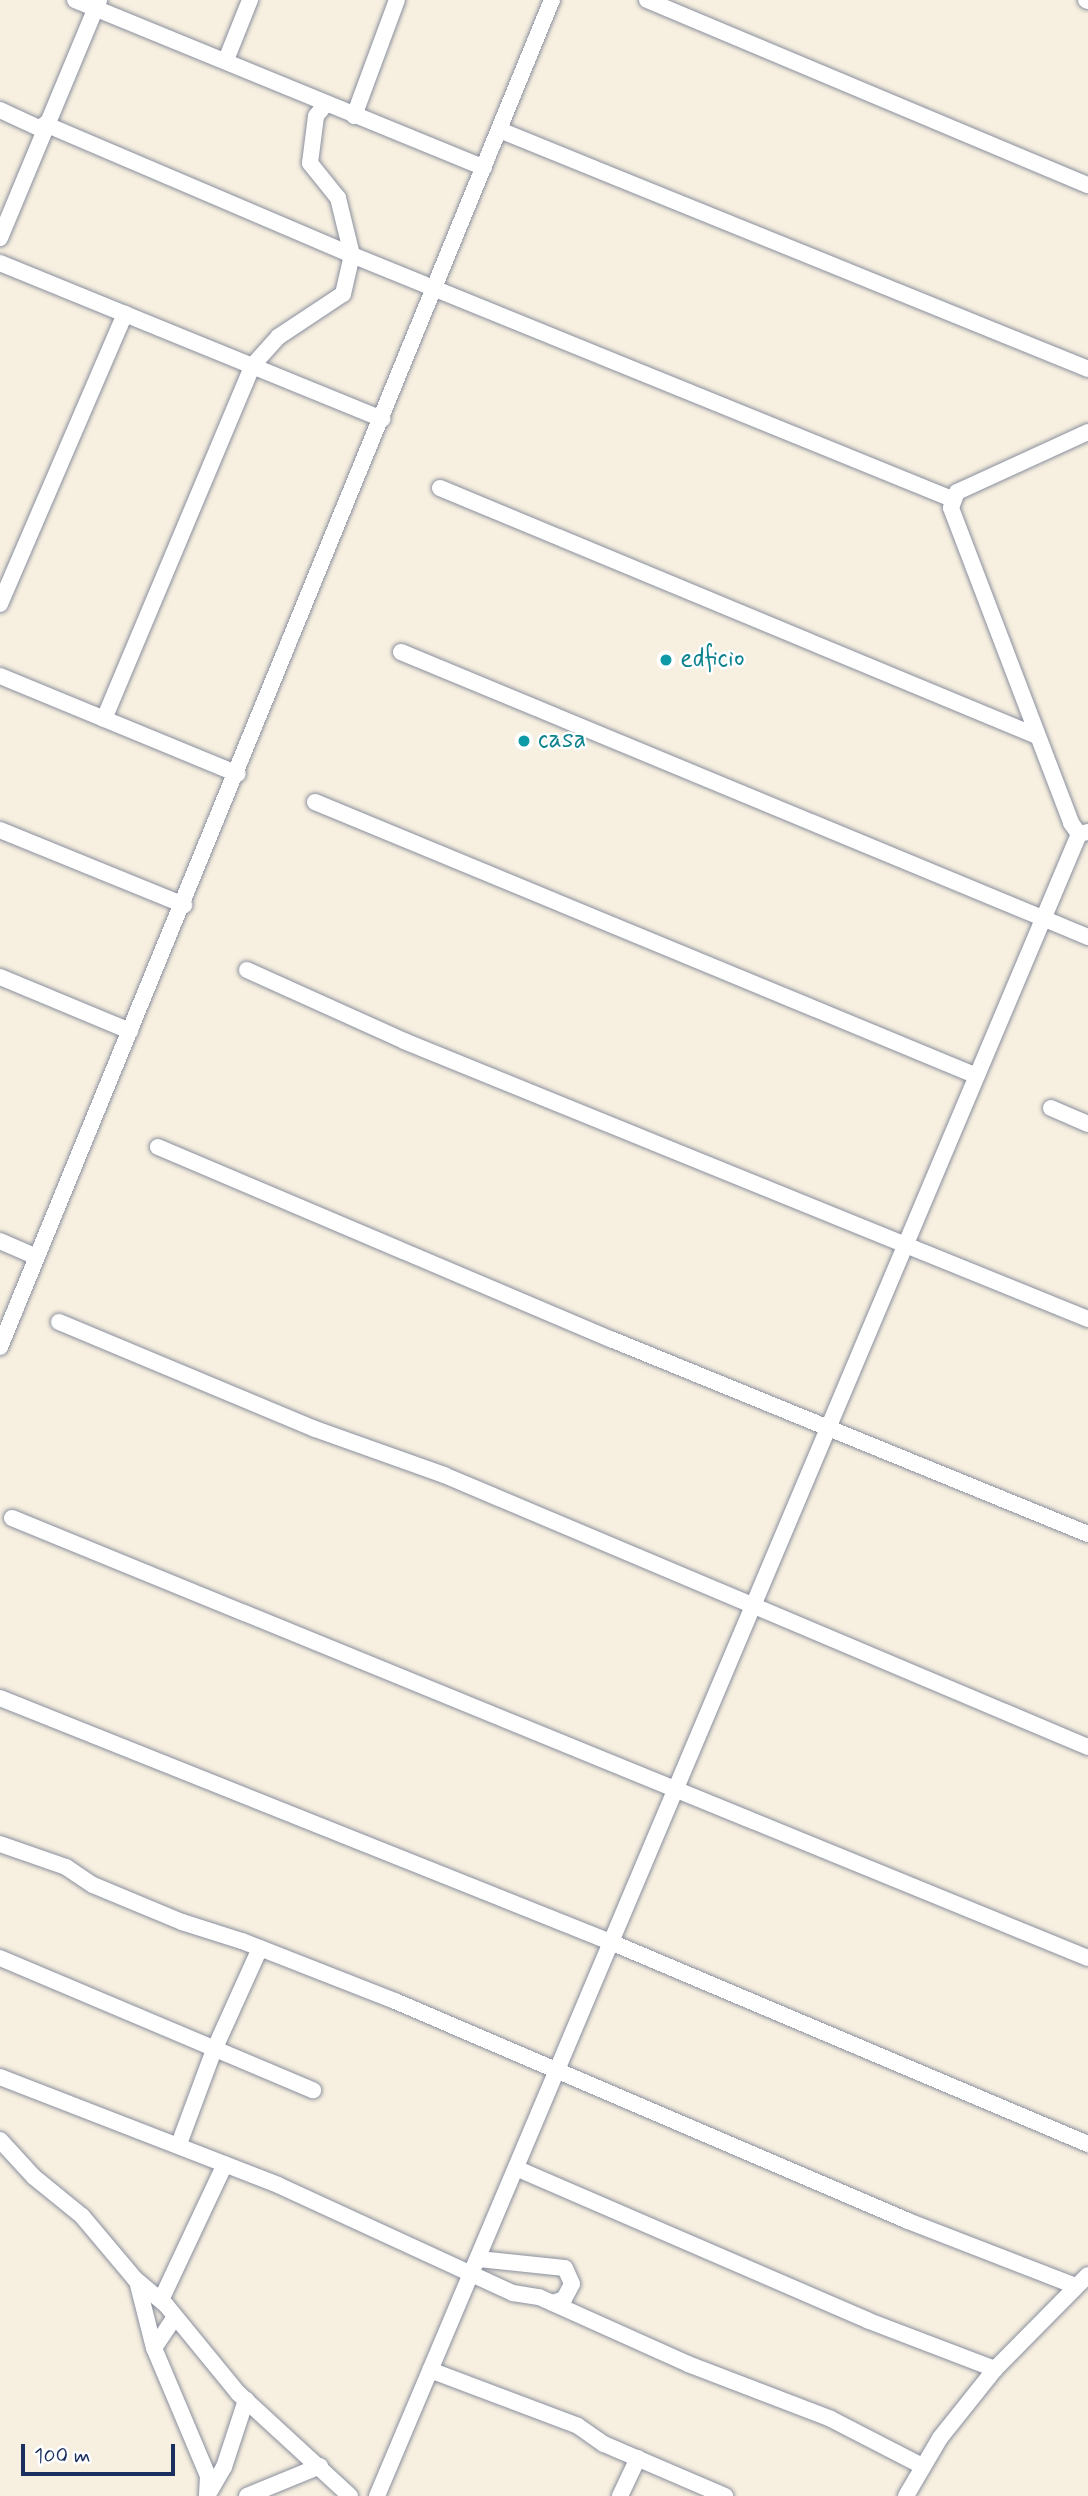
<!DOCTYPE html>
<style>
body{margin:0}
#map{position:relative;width:1088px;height:2496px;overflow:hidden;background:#f7efdf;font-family:Mynerve,sans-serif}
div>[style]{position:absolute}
.roads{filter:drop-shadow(0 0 2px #898f9e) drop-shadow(0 0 2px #898f9e)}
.minor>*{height:16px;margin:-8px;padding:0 8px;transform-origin:8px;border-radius:8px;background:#fff}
.dots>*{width:19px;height:19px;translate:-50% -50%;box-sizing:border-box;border:4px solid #fff;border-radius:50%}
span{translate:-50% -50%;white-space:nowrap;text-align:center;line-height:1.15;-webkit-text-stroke:5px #fff;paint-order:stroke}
.culture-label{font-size:26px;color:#0d838f}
.left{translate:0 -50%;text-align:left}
.scale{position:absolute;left:21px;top:2444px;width:154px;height:32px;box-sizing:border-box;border:4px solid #1b2f5e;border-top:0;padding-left:9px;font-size:21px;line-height:24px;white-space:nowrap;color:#1b2f5e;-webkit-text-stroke:5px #fff;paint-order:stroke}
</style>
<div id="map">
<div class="roads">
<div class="minor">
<i style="left:75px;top:0;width:442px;rotate:22.3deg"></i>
<i style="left:647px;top:0;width:478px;rotate:22.8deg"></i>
<i style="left:1086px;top:0;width:2px;rotate:27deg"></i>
<i style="left:226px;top:60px;width:65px;rotate:-68.2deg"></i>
<i style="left:0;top:110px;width:47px;rotate:24.9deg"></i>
<i style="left:354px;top:116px;width:124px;rotate:-69.7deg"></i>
<i style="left:45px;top:124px;width:334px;rotate:23.1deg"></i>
<i style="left:352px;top:255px;width:648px;rotate:22.13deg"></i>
<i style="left:502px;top:131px;width:632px;rotate:22.1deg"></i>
<i style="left:0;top:238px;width:258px;rotate:-67.4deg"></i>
<i style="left:0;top:263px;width:413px;rotate:22.2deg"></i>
<i style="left:1088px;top:432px;width:144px;rotate:155.4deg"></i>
<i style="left:957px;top:492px;width:17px;rotate:111deg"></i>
<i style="left:951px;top:508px;width:337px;rotate:69.1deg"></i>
<i style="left:1071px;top:823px;width:14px;rotate:54deg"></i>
<i style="left:1079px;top:834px;width:9px;rotate:-13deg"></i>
<i style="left:440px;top:488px;width:646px;rotate:22.56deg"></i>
<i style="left:0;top:604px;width:316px;rotate:-66.7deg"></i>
<i style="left:401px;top:652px;width:744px;rotate:22.53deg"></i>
<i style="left:0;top:676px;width:257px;rotate:22.4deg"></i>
<i style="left:104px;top:719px;width:384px;rotate:-67.2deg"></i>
<i style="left:253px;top:365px;width:38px;rotate:-48deg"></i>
<i style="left:278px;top:337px;width:78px;rotate:-33.5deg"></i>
<i style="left:343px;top:294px;width:40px;rotate:-77deg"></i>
<i style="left:352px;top:255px;width:59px;rotate:-103.8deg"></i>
<i style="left:338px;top:198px;width:45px;rotate:-128.7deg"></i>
<i style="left:310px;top:163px;width:47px;rotate:-82.7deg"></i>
<i style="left:316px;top:116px;width:13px;rotate:-51deg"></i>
<i style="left:315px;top:802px;width:716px;rotate:22.48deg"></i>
<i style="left:0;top:830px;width:199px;rotate:22.2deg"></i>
<i style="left:247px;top:970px;width:172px;rotate:24.3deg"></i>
<i style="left:404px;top:1041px;width:738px;rotate:22.12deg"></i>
<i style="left:0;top:977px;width:141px;rotate:22.6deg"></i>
<i style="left:1051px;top:1108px;width:40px;rotate:23.4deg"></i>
<i style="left:158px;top:1147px;width:494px;rotate:23deg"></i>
<i style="left:613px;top:1340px;width:513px;rotate:22.22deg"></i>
<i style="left:0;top:1241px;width:40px;rotate:23.4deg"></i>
<i style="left:59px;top:1322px;width:277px;rotate:22.7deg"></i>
<i style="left:315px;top:1429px;width:137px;rotate:19.6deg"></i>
<i style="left:444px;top:1475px;width:699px;rotate:22.9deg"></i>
<i style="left:0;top:1347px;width:1456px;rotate:-67.72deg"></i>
<i style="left:12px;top:1518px;width:1162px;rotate:22.24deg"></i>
<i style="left:0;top:1698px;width:660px;rotate:21.79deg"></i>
<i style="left:613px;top:1943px;width:516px;rotate:22.94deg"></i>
<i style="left:0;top:1844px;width:70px;rotate:19.2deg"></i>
<i style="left:66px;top:1867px;width:32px;rotate:34deg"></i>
<i style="left:93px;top:1885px;width:96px;rotate:22.6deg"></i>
<i style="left:182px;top:1922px;width:63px;rotate:17.6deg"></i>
<i style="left:242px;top:1941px;width:164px;rotate:21.4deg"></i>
<i style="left:395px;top:2001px;width:558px;rotate:23.21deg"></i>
<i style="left:908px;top:2221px;width:180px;rotate:21.2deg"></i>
<i style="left:0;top:1958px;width:340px;rotate:22.9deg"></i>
<i style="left:0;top:2077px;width:298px;rotate:21.2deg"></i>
<i style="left:278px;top:2185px;width:259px;rotate:24.7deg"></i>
<i style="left:513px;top:2293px;width:26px;rotate:9deg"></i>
<i style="left:539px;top:2297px;width:163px;rotate:24.2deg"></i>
<i style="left:688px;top:2364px;width:153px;rotate:21deg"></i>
<i style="left:831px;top:2419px;width:102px;rotate:27.3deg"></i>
<i style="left:0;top:2140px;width:50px;rotate:47.4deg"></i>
<i style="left:34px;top:2177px;width:62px;rotate:39.1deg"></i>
<i style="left:82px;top:2216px;width:82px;rotate:49.9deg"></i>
<i style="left:135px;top:2279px;width:40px;rotate:40deg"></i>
<i style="left:166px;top:2305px;width:114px;rotate:50.7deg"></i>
<i style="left:238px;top:2393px;width:152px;rotate:42.6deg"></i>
<i style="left:179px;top:2144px;width:100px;rotate:-69.6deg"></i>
<i style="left:214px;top:2050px;width:112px;rotate:-65.7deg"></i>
<i style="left:518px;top:2169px;width:382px;rotate:23.4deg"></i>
<i style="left:869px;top:2321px;width:135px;rotate:20.9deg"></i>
<i style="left:479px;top:2259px;width:86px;rotate:6deg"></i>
<i style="left:565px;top:2268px;width:17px;rotate:66deg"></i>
<i style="left:572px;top:2284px;width:17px;rotate:118deg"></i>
<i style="left:564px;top:2299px;width:12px;rotate:160deg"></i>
<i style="left:137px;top:2281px;width:69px;rotate:75.8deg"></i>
<i style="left:154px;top:2348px;width:139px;rotate:67.1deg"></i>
<i style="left:208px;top:2476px;width:20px;rotate:93deg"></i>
<i style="left:161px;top:2300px;width:150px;rotate:-64.8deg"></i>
<i style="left:154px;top:2348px;width:37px;rotate:-56deg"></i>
<i style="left:430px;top:2370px;width:158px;rotate:20.7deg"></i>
<i style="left:578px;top:2426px;width:32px;rotate:35deg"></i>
<i style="left:604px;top:2444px;width:132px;rotate:23.3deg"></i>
<i style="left:210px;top:2491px;width:28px;rotate:-60deg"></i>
<i style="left:224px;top:2467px;width:71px;rotate:-71.8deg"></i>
<i style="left:247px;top:2496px;width:79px;rotate:-22.3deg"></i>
<i style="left:377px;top:2496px;width:1804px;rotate:-67.1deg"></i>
<i style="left:620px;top:2496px;width:42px;rotate:-64.7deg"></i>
<i style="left:906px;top:2496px;width:67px;rotate:-59.6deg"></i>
<i style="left:940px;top:2438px;width:88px;rotate:-51.4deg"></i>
<i style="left:995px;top:2369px;width:132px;rotate:-45.3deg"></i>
</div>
</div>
<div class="dots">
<i style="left:666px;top:660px;background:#0f9aa8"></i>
<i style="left:524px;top:741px;background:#0f9aa8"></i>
</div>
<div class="culture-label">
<span class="left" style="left:680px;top:660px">edficio</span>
<span class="left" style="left:538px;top:741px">casa</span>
</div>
<div class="scale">100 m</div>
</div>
